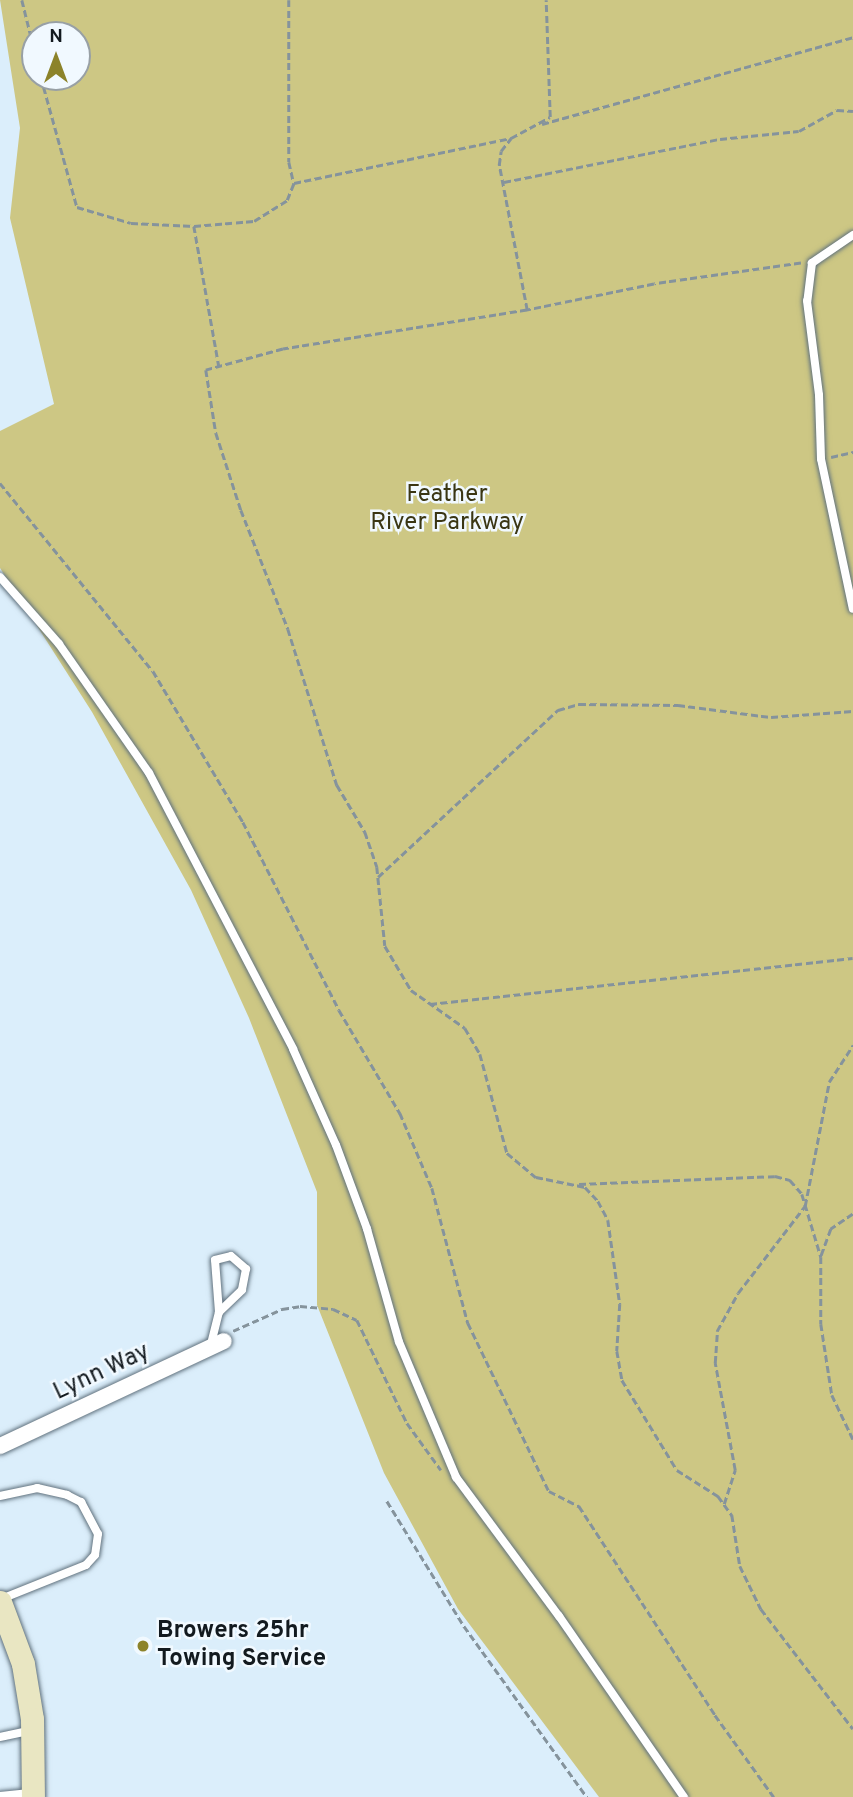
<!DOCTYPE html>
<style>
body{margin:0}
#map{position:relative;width:853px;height:1797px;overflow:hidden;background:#dbeefb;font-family:Overpass,sans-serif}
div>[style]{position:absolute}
.green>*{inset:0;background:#cdc784}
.path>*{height:2.5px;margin-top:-1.25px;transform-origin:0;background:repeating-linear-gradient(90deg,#85939c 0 7px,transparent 0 10.5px)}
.roads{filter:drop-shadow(0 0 2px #61727e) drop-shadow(0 0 2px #61727e)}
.service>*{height:8px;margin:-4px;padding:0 4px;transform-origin:4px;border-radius:4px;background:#fff}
.minor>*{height:16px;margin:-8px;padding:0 8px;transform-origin:8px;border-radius:8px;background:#fff}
.secondary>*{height:23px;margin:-11.5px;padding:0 11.5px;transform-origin:11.5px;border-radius:11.5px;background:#e9e6c2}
.dots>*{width:19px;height:19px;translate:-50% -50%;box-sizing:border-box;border:4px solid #f1f9ff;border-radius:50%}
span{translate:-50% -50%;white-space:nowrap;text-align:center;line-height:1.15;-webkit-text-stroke:5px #f1f9ff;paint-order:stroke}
.park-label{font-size:24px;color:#3a3613}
.street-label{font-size:24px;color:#131a1f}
.poi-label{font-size:24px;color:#131a1f;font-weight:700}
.left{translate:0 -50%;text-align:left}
.north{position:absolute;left:21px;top:21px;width:70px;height:70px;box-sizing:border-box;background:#f1f9ff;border:2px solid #98a0a5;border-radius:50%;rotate:0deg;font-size:19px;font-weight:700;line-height:28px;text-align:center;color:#131a1f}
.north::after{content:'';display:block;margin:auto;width:24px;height:32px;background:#8c832a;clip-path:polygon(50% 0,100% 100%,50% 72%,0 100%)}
</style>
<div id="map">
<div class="green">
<i style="clip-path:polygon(evenodd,0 0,853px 0,853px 1797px,599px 1797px,458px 1609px,384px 1473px,317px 1305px,317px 1192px,249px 1018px,191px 890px,92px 712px,0 568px,0 431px,54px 404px,10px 218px,20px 128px,0 0,35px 35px,77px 35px,77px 77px,35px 77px,35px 35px)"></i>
</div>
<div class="path">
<i style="left:22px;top:0;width:54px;rotate:76deg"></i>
<i style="left:289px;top:0;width:162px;rotate:90deg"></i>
<i style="left:289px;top:162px;width:22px;rotate:77deg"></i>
<i style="left:41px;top:77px;width:135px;rotate:74.5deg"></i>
<i style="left:77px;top:207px;width:56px;rotate:16.5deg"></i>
<i style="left:131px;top:223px;width:63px;rotate:2.7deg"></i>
<i style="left:194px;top:226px;width:60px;rotate:-4.8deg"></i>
<i style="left:254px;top:221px;width:39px;rotate:-32deg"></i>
<i style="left:287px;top:200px;width:18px;rotate:-68deg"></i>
<i style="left:294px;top:183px;width:222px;rotate:-11.7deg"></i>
<i style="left:542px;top:124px;width:323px;rotate:-15.6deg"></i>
<i style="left:504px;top:182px;width:220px;rotate:-11.3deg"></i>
<i style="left:720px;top:139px;width:79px;rotate:-5.8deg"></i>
<i style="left:799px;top:131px;width:43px;rotate:-28.9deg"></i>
<i style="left:837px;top:110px;width:16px;rotate:4deg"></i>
<i style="left:194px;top:226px;width:142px;rotate:79.9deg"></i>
<i style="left:801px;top:263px;width:148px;rotate:171.9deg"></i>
<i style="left:654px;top:284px;width:130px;rotate:168.4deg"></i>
<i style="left:527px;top:310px;width:247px;rotate:170.9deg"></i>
<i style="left:283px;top:349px;width:80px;rotate:164.7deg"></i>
<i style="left:206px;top:370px;width:64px;rotate:81deg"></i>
<i style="left:216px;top:433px;width:81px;rotate:72deg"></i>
<i style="left:241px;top:510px;width:128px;rotate:68.4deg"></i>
<i style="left:288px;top:629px;width:164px;rotate:72.6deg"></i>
<i style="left:337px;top:785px;width:55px;rotate:59.2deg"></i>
<i style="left:365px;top:832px;width:37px;rotate:71deg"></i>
<i style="left:377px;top:867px;width:79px;rotate:84.2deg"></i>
<i style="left:385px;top:946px;width:51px;rotate:59.4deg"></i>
<i style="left:411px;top:990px;width:66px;rotate:35.1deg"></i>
<i style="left:465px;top:1028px;width:30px;rotate:60deg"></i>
<i style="left:480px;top:1054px;width:103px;rotate:74.7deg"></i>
<i style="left:507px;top:1153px;width:38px;rotate:40deg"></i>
<i style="left:536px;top:1177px;width:50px;rotate:11.5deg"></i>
<i style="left:585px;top:1187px;width:19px;rotate:47deg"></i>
<i style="left:598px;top:1201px;width:21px;rotate:62deg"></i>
<i style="left:608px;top:1220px;width:85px;rotate:81.9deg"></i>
<i style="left:620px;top:1304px;width:47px;rotate:93.7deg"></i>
<i style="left:617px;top:1351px;width:29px;rotate:80deg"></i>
<i style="left:622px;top:1380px;width:105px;rotate:58.6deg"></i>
<i style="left:677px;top:1470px;width:49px;rotate:32.4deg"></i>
<i style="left:718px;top:1496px;width:24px;rotate:54deg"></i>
<i style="left:732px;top:1515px;width:52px;rotate:81.1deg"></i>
<i style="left:740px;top:1566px;width:48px;rotate:64deg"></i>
<i style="left:761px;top:1609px;width:151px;rotate:52.5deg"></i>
<i style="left:527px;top:310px;width:148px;rotate:-100.9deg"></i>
<i style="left:499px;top:165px;width:14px;rotate:-82deg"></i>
<i style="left:501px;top:151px;width:16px;rotate:-52deg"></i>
<i style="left:511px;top:138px;width:44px;rotate:-28.3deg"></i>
<i style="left:550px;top:117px;width:117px;rotate:-92deg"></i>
<i style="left:831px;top:457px;width:23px;rotate:-13deg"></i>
<i style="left:0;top:483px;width:242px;rotate:50.9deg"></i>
<i style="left:153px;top:671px;width:176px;rotate:59.2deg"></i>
<i style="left:243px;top:822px;width:211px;rotate:62.9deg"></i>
<i style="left:339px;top:1010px;width:120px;rotate:59.4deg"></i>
<i style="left:400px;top:1113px;width:82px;rotate:66.9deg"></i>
<i style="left:432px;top:1188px;width:140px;rotate:75.1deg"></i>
<i style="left:468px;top:1323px;width:187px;rotate:64.3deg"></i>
<i style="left:549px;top:1491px;width:34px;rotate:27deg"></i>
<i style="left:579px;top:1506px;width:249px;rotate:56.9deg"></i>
<i style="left:715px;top:1715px;width:101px;rotate:54.3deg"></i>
<i style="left:378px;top:877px;width:246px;rotate:-42.9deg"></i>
<i style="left:558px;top:710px;width:22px;rotate:-16deg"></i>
<i style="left:579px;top:704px;width:99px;rotate:0.6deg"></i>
<i style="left:678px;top:705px;width:94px;rotate:7.4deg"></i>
<i style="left:771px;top:717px;width:82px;rotate:-4.2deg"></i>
<i style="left:430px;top:1004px;width:425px;rotate:-6.2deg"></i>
<i style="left:579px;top:1184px;width:196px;rotate:-2.3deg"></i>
<i style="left:775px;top:1176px;width:16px;rotate:15deg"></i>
<i style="left:790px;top:1180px;width:18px;rotate:49deg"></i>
<i style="left:802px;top:1194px;width:66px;rotate:73.2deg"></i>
<i style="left:853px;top:1214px;width:27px;rotate:146deg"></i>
<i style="left:831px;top:1229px;width:30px;rotate:110deg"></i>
<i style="left:821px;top:1257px;width:67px;rotate:90deg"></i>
<i style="left:821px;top:1324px;width:72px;rotate:81.2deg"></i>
<i style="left:832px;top:1395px;width:49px;rotate:64.5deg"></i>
<i style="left:233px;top:1331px;width:54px;rotate:-24.2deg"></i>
<i style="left:282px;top:1309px;width:18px;rotate:-9deg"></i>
<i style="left:300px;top:1306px;width:33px;rotate:5deg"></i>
<i style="left:333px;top:1309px;width:26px;rotate:25deg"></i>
<i style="left:357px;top:1320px;width:114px;rotate:64.1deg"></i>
<i style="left:407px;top:1423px;width:58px;rotate:54.1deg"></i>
<i style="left:387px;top:1501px;width:147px;rotate:58.4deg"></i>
<i style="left:464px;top:1626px;width:211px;rotate:54.3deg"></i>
<i style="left:724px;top:1504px;width:36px;rotate:-72deg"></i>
<i style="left:735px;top:1470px;width:109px;rotate:-100.6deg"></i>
<i style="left:715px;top:1363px;width:32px;rotate:-86deg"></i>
<i style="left:717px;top:1331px;width:43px;rotate:-61.1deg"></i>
<i style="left:738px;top:1293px;width:110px;rotate:-52.4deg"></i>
<i style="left:805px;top:1206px;width:126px;rotate:-79deg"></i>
<i style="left:829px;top:1082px;width:44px;rotate:-57deg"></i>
</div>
<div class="roads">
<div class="service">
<i style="left:853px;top:235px;width:50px;rotate:145.7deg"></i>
<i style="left:812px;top:263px;width:38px;rotate:97deg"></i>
<i style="left:807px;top:301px;width:95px;rotate:82.7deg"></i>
<i style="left:819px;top:395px;width:64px;rotate:88.2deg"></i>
<i style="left:821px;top:459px;width:153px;rotate:78deg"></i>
<i style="left:0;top:577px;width:89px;rotate:48.6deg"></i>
<i style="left:59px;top:644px;width:157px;rotate:55.1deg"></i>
<i style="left:149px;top:773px;width:311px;rotate:62.4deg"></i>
<i style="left:293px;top:1049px;width:105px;rotate:65.9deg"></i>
<i style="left:336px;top:1145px;width:90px;rotate:69.7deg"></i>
<i style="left:367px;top:1229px;width:117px;rotate:74.2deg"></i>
<i style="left:399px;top:1342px;width:147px;rotate:67.1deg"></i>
<i style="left:456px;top:1477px;width:173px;rotate:53.5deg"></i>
<i style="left:559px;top:1616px;width:220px;rotate:55.4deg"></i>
<i style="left:210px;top:1348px;width:37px;rotate:-76deg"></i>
<i style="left:219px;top:1312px;width:52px;rotate:-94.4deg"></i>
<i style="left:215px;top:1260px;width:16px;rotate:-14deg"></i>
<i style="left:231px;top:1256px;width:20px;rotate:41deg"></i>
<i style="left:246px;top:1269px;width:21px;rotate:101deg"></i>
<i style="left:242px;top:1290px;width:32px;rotate:136deg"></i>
<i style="left:0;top:1496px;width:38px;rotate:-12deg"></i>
<i style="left:37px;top:1488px;width:31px;rotate:13deg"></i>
<i style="left:67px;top:1495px;width:16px;rotate:27deg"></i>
<i style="left:81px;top:1502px;width:36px;rotate:62deg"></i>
<i style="left:98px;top:1534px;width:21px;rotate:98deg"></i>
<i style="left:95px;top:1555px;width:13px;rotate:132deg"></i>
<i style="left:86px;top:1565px;width:92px;rotate:158.2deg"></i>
<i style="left:0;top:1737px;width:30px;rotate:-12deg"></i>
<i style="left:0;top:1796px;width:30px;rotate:-6deg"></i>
</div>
<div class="minor">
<i style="left:0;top:1446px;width:247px;rotate:-25.1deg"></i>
</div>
<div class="secondary">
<i style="left:0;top:1602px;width:66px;rotate:69.6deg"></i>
<i style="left:23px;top:1664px;width:56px;rotate:80.7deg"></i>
<i style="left:32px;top:1719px;width:78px;rotate:89.3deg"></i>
</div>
</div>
<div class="dots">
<i style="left:143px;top:1646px;background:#8c832a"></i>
</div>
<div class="park-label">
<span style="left:447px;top:510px">Feather<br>River Parkway</span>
</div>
<div class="street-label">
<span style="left:102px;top:1373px;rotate:-25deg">Lynn Way</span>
</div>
<div class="poi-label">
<span class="left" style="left:157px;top:1646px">Browers 25hr<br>Towing Service</span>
</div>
<div class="north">N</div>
</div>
